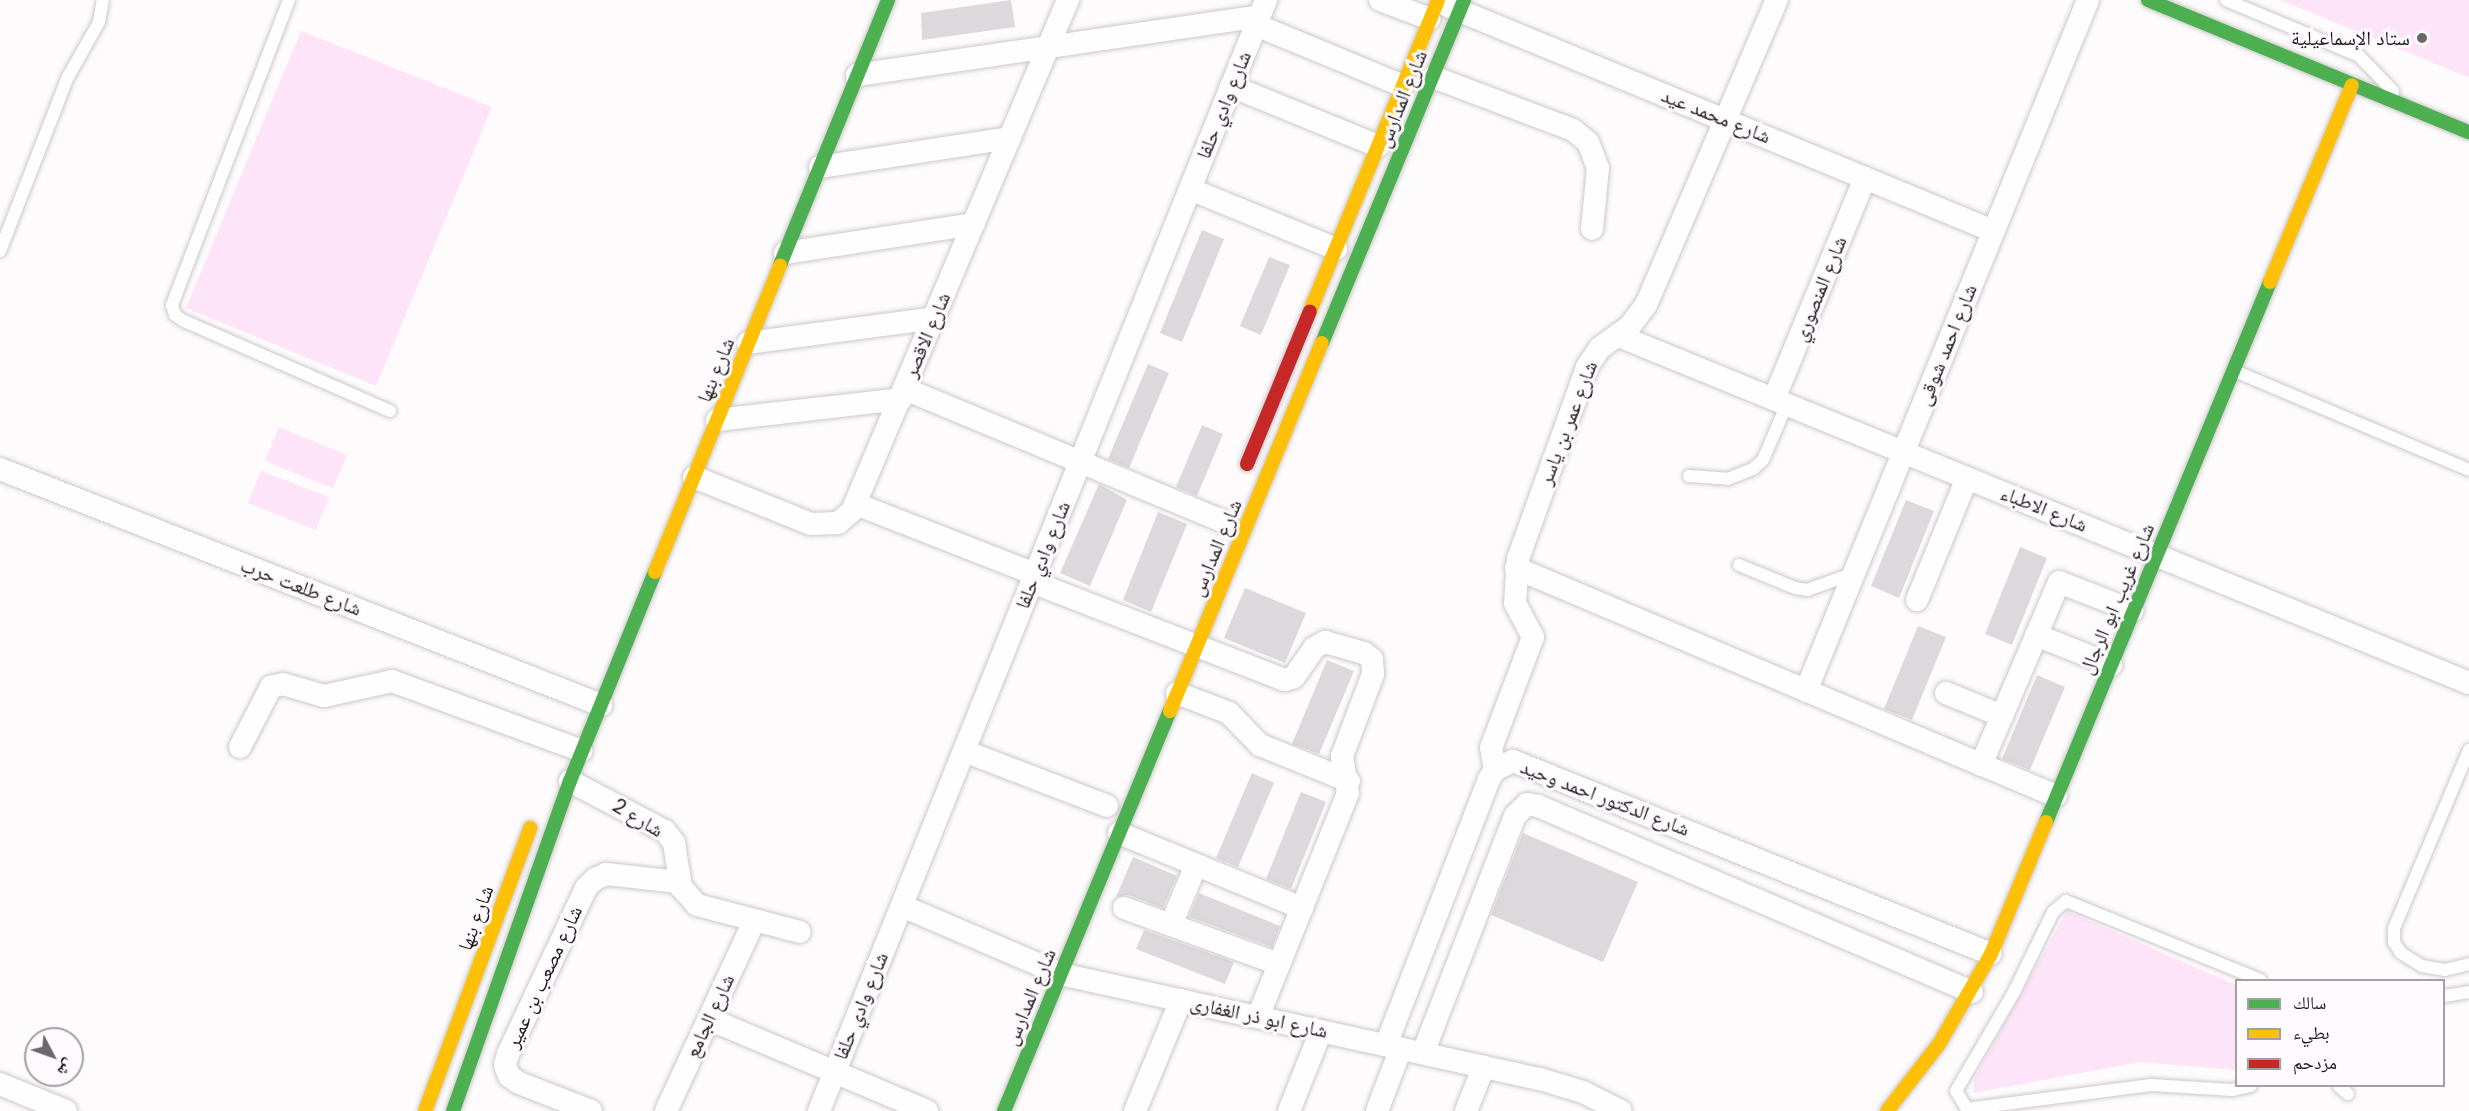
<!DOCTYPE html>
<meta charset="utf-8">
<style>
body{margin:0}
#map{position:relative;width:2469px;height:1111px;overflow:hidden;background:#fdfbfc;font-family:Poppins,"Noto Naskh Arabic",sans-serif}
div>[style]{position:absolute}
.green>*{inset:0;background:#fee4f9}
.building>*{inset:0;background:#dcd8db}
.roads{filter:drop-shadow(0 0 2px #ccc8ca) drop-shadow(0 0 2px #ccc8ca)}
.lane>*{height:12px;margin:-6px;padding:0 6px;transform-origin:6px;border-radius:6px;background:#fffeff}
.street>*{height:22px;margin:-11px;padding:0 11px;transform-origin:11px;border-radius:11px;background:#fffeff}
.fast>*{height:14px;margin:-7px;padding:0 7px;transform-origin:7px;border-radius:7px;background:#4caf50}
.slow>*{height:14px;margin:-7px;padding:0 7px;transform-origin:7px;border-radius:7px;background:#ffc107}
.jam>*{height:14px;margin:-7px;padding:0 7px;transform-origin:7px;border-radius:7px;background:#c62828}
.dots>*{width:16px;height:16px;translate:-50% -50%;box-sizing:border-box;border:3px solid #fefafd;border-radius:50%}
span{translate:-50% -50%;white-space:nowrap;text-align:center;line-height:1.15;-webkit-text-stroke:6px #fefafd;paint-order:stroke}
.poi-label{font-size:20px;color:#1d171c}
.right{translate:-100% -50%;text-align:right}
.street-label{font-size:20px;color:#1d171c}
.legend{position:absolute;left:2235px;top:979px;width:210px;height:108px;box-sizing:border-box;background:#fefafd;border:2px solid #a49fa3;margin:0;padding:8px 10px;list-style:none;font-size:18px;color:#1d171c}
.legend li{display:flex;align-items:center;gap:12px;height:30px}
.legend b{width:30px;border:2px solid #a49fa3}
.north{position:absolute;left:24px;top:1027px;width:60px;height:60px;box-sizing:border-box;background:#fefafd;border:2px solid #a49fa3;border-radius:50%;rotate:131deg;font-size:16px;font-weight:700;line-height:24px;text-align:center;color:#1d171c}
.north::after{content:'';display:block;margin:auto;width:21px;height:27px;background:#6b676a;clip-path:polygon(50% 0,100% 100%,50% 72%,0 100%)}
</style>
<div id="map">
<div class="green">
<i style="clip-path:polygon(2280px 0,2469px 0,2469px 78px,2468px 77px)"></i>
<i style="clip-path:polygon(301px 31px,492px 107px,376px 386px,186px 308px)"></i>
<i style="clip-path:polygon(279px 427px,347px 455px,333px 488px,265px 461px)"></i>
<i style="clip-path:polygon(261px 471px,329px 497px,316px 530px,248px 503px)"></i>
<i style="clip-path:polygon(2067px 911px,2236px 985px,2236px 1070px,2140px 1062px,1973px 1093px,1974px 1079px)"></i>
</div>
<div class="building">
<i style="clip-path:polygon(1011px 0,1015px 27px,922px 40px,921px 13px)"></i>
<i style="clip-path:polygon(1202px 230px,1224px 239px,1182px 342px,1160px 333px)"></i>
<i style="clip-path:polygon(1269px 257px,1290px 265px,1261px 335px,1240px 326px)"></i>
<i style="clip-path:polygon(1148px 364px,1169px 373px,1129px 468px,1108px 459px)"></i>
<i style="clip-path:polygon(1202px 425px,1223px 434px,1197px 496px,1176px 487px)"></i>
<i style="clip-path:polygon(1099px 484px,1127px 500px,1090px 586px,1060px 573px)"></i>
<i style="clip-path:polygon(1906px 500px,1934px 511px,1899px 598px,1871px 586px)"></i>
<i style="clip-path:polygon(1158px 512px,1187px 524px,1151px 612px,1123px 600px)"></i>
<i style="clip-path:polygon(2020px 547px,2047px 558px,2012px 645px,1985px 634px)"></i>
<i style="clip-path:polygon(1245px 588px,1306px 613px,1285px 663px,1224px 638px)"></i>
<i style="clip-path:polygon(1918px 626px,1946px 637px,1912px 720px,1884px 709px)"></i>
<i style="clip-path:polygon(1327px 660px,1354px 671px,1319px 754px,1292px 744px)"></i>
<i style="clip-path:polygon(2037px 675px,2065px 687px,2030px 770px,2002px 759px)"></i>
<i style="clip-path:polygon(1252px 773px,1274px 783px,1238px 867px,1216px 858px)"></i>
<i style="clip-path:polygon(1301px 792px,1326px 802px,1291px 889px,1266px 879px)"></i>
<i style="clip-path:polygon(1523px 833px,1638px 882px,1603px 962px,1491px 915px)"></i>
<i style="clip-path:polygon(1133px 857px,1177px 876px,1163px 908px,1128px 895px,1116px 897px)"></i>
<i style="clip-path:polygon(1199px 893px,1280px 926px,1272px 947px,1189px 917px)"></i>
<i style="clip-path:polygon(1144px 930px,1234px 962px,1225px 984px,1136px 949px)"></i>
</div>
<div class="roads">
<div class="lane">
<i style="left:289px;top:0;width:327px;rotate:111deg"></i>
<i style="left:172px;top:305px;width:10px;rotate:73deg"></i>
<i style="left:175px;top:315px;width:11px;rotate:34deg"></i>
<i style="left:184px;top:321px;width:225px;rotate:23.6deg"></i>
<i style="left:2226px;top:0;width:144px;rotate:22.8deg"></i>
<i style="left:2359px;top:56px;width:49px;rotate:45.8deg"></i>
<i style="left:0;top:251px;width:187px;rotate:-68.7deg"></i>
<i style="left:68px;top:77px;width:63px;rotate:-60.6deg"></i>
<i style="left:99px;top:22px;width:22px;rotate:-80deg"></i>
<i style="left:2235px;top:371px;width:254px;rotate:22.9deg"></i>
<i style="left:1689px;top:476px;width:39px;rotate:4deg"></i>
<i style="left:1728px;top:479px;width:27px;rotate:-22deg"></i>
<i style="left:1753px;top:469px;width:13px;rotate:-42deg"></i>
<i style="left:1763px;top:460px;width:61px;rotate:-66.8deg"></i>
<i style="left:1739px;top:565px;width:61px;rotate:22.3deg"></i>
<i style="left:1795px;top:588px;width:12px;rotate:9deg"></i>
<i style="left:1807px;top:590px;width:48px;rotate:-19.6deg"></i>
<i style="left:2469px;top:750px;width:193px;rotate:112.8deg"></i>
<i style="left:2394px;top:928px;width:14px;rotate:90deg"></i>
<i style="left:2394px;top:942px;width:13px;rotate:58deg"></i>
<i style="left:2401px;top:953px;width:25px;rotate:32deg"></i>
<i style="left:2422px;top:966px;width:23px;rotate:10deg"></i>
<i style="left:2445px;top:970px;width:25px;rotate:-14deg"></i>
<i style="left:2444px;top:996px;width:25px;rotate:-9deg"></i>
<i style="left:2251px;top:1086px;width:19px;rotate:168deg"></i>
<i style="left:2232px;top:1090px;width:81px;rotate:-176.5deg"></i>
<i style="left:2151px;top:1085px;width:186px;rotate:172.6deg"></i>
<i style="left:1967px;top:1109px;width:21px;rotate:-121deg"></i>
<i style="left:1956px;top:1091px;width:115px;rotate:-59.6deg"></i>
<i style="left:2014px;top:992px;width:89px;rotate:-64deg"></i>
<i style="left:2053px;top:912px;width:17px;rotate:-40deg"></i>
<i style="left:2066px;top:901px;width:210px;rotate:22.1deg"></i>
<i style="left:2339px;top:1086px;width:12px;rotate:42deg"></i>
</div>
<div class="street">
<i style="left:1380px;top:0;width:53px;rotate:20.8deg"></i>
<i style="left:1448px;top:6px;width:590px;rotate:22.43deg"></i>
<i style="left:1256px;top:25px;width:159px;rotate:22.5deg"></i>
<i style="left:857px;top:75px;width:406px;rotate:-8.3deg"></i>
<i style="left:1433px;top:77px;width:150px;rotate:20.7deg"></i>
<i style="left:1573px;top:130px;width:19px;rotate:39deg"></i>
<i style="left:1588px;top:142px;width:28px;rotate:69deg"></i>
<i style="left:1598px;top:168px;width:61px;rotate:95.6deg"></i>
<i style="left:1231px;top:86px;width:159px;rotate:22.2deg"></i>
<i style="left:820px;top:167px;width:192px;rotate:-8.7deg"></i>
<i style="left:1190px;top:189px;width:158px;rotate:22.3deg"></i>
<i style="left:785px;top:253px;width:191px;rotate:-8.7deg"></i>
<i style="left:1619px;top:336px;width:918px;rotate:22.21deg"></i>
<i style="left:748px;top:343px;width:189px;rotate:-7.6deg"></i>
<i style="left:905px;top:389px;width:346px;rotate:22.6deg"></i>
<i style="left:1774px;top:399px;width:239px;rotate:-67.6deg"></i>
<i style="left:717px;top:420px;width:185px;rotate:-6.5deg"></i>
<i style="left:0;top:469px;width:646px;rotate:21.44deg"></i>
<i style="left:694px;top:477px;width:126px;rotate:21.9deg"></i>
<i style="left:811px;top:524px;width:27px;rotate:-2deg"></i>
<i style="left:838px;top:523px;width:18px;rotate:-41deg"></i>
<i style="left:852px;top:511px;width:555px;rotate:-67.09deg"></i>
<i style="left:856px;top:504px;width:192px;rotate:21.4deg"></i>
<i style="left:1516px;top:568px;width:586px;rotate:22.89deg"></i>
<i style="left:1032px;top:582px;width:271px;rotate:21.2deg"></i>
<i style="left:1285px;top:680px;width:9px;rotate:-18deg"></i>
<i style="left:1294px;top:677px;width:35px;rotate:-55deg"></i>
<i style="left:1314px;top:648px;width:13px;rotate:-29deg"></i>
<i style="left:1325px;top:642px;width:41px;rotate:15.8deg"></i>
<i style="left:1364px;top:653px;width:10px;rotate:37deg"></i>
<i style="left:1372px;top:659px;width:15px;rotate:86deg"></i>
<i style="left:1373px;top:674px;width:88px;rotate:110.7deg"></i>
<i style="left:1342px;top:756px;width:37px;rotate:81deg"></i>
<i style="left:1348px;top:793px;width:241px;rotate:111.9deg"></i>
<i style="left:1917px;top:600px;width:132px;rotate:-67.7deg"></i>
<i style="left:2036px;top:635px;width:81px;rotate:21.8deg"></i>
<i style="left:1806px;top:691px;width:746px;rotate:-67.8deg"></i>
<i style="left:1177px;top:693px;width:56px;rotate:21deg"></i>
<i style="left:1229px;top:713px;width:45px;rotate:45.9deg"></i>
<i style="left:1260px;top:745px;width:96px;rotate:22deg"></i>
<i style="left:1946px;top:693px;width:61px;rotate:22.3deg"></i>
<i style="left:240px;top:747px;width:68px;rotate:-62.7deg"></i>
<i style="left:271px;top:687px;width:12px;rotate:-14deg"></i>
<i style="left:283px;top:684px;width:43px;rotate:16.3deg"></i>
<i style="left:324px;top:696px;width:70px;rotate:-12.4deg"></i>
<i style="left:392px;top:681px;width:202px;rotate:20.2deg"></i>
<i style="left:964px;top:751px;width:153px;rotate:21deg"></i>
<i style="left:1981px;top:765px;width:199px;rotate:-66.9deg"></i>
<i style="left:2059px;top:582px;width:79px;rotate:21.4deg"></i>
<i style="left:1495px;top:770px;width:22px;rotate:-100deg"></i>
<i style="left:1491px;top:748px;width:119px;rotate:-69.3deg"></i>
<i style="left:1533px;top:637px;width:38px;rotate:-118deg"></i>
<i style="left:1515px;top:603px;width:44px;rotate:-86.1deg"></i>
<i style="left:1518px;top:559px;width:204px;rotate:-70.2deg"></i>
<i style="left:1587px;top:367px;width:23px;rotate:-56deg"></i>
<i style="left:1600px;top:348px;width:37px;rotate:-36deg"></i>
<i style="left:1630px;top:326px;width:26px;rotate:-53deg"></i>
<i style="left:1646px;top:305px;width:332px;rotate:-66.8deg"></i>
<i style="left:570px;top:781px;width:107px;rotate:27.8deg"></i>
<i style="left:665px;top:831px;width:15px;rotate:53deg"></i>
<i style="left:674px;top:843px;width:45px;rotate:81deg"></i>
<i style="left:681px;top:887px;width:24px;rotate:48deg"></i>
<i style="left:697px;top:905px;width:106px;rotate:14.7deg"></i>
<i style="left:1119px;top:833px;width:198px;rotate:22.3deg"></i>
<i style="left:902px;top:906px;width:173px;rotate:23.2deg"></i>
<i style="left:1061px;top:974px;width:490px;rotate:12.4deg"></i>
<i style="left:1540px;top:1079px;width:45px;rotate:16.8deg"></i>
<i style="left:1583px;top:1092px;width:42px;rotate:26.6deg"></i>
<i style="left:1124px;top:908px;width:165px;rotate:19.9deg"></i>
<i style="left:1171px;top:925px;width:65px;rotate:-67.4deg"></i>
<i style="left:709px;top:1019px;width:237px;rotate:22.9deg"></i>
<i style="left:1386px;top:1045px;width:285px;rotate:-68.8deg"></i>
<i style="left:1489px;top:779px;width:11px;rotate:-56deg"></i>
<i style="left:1495px;top:770px;width:20px;rotate:-27deg"></i>
<i style="left:1513px;top:761px;width:515px;rotate:21.99deg"></i>
<i style="left:1423px;top:1053px;width:254px;rotate:-68.8deg"></i>
<i style="left:1515px;top:816px;width:17px;rotate:-45deg"></i>
<i style="left:1527px;top:804px;width:11px;rotate:10deg"></i>
<i style="left:1538px;top:806px;width:472px;rotate:23.2deg"></i>
<i style="left:0;top:1084px;width:71px;rotate:22.2deg"></i>
<i style="left:591px;top:1111px;width:77px;rotate:-158.7deg"></i>
<i style="left:519px;top:1083px;width:12px;rotate:-145deg"></i>
<i style="left:509px;top:1076px;width:12px;rotate:-110deg"></i>
<i style="left:505px;top:1065px;width:11px;rotate:-75deg"></i>
<i style="left:508px;top:1054px;width:183px;rotate:-64.8deg"></i>
<i style="left:586px;top:888px;width:13px;rotate:-45deg"></i>
<i style="left:595px;top:879px;width:12px;rotate:-24deg"></i>
<i style="left:606px;top:874px;width:73px;rotate:6.3deg"></i>
<i style="left:666px;top:1111px;width:209px;rotate:-65.1deg"></i>
<i style="left:819px;top:1111px;width:1198px;rotate:-68.08deg"></i>
<i style="left:1135px;top:1111px;width:120px;rotate:-67.5deg"></i>
<i style="left:1289px;top:1111px;width:86px;rotate:-68.2deg"></i>
<i style="left:1377px;top:1111px;width:67px;rotate:-69.1deg"></i>
<i style="left:1466px;top:1111px;width:48px;rotate:-68.2deg"></i>
</div>
<div class="fast">
<i style="left:2148px;top:0;width:347px;rotate:22.4deg"></i>
<i style="left:780px;top:265px;width:286px;rotate:-67.8deg"></i>
<i style="left:1322px;top:343px;width:371px;rotate:-67.5deg"></i>
<i style="left:2046px;top:822px;width:585px;rotate:-67.47deg"></i>
<i style="left:453px;top:1111px;width:350px;rotate:-70.5deg"></i>
<i style="left:570px;top:781px;width:226px;rotate:-67.9deg"></i>
<i style="left:1004px;top:1111px;width:433px;rotate:-67.5deg"></i>
</div>
<div class="slow">
<i style="left:2270px;top:282px;width:213px;rotate:-67.4deg"></i>
<i style="left:1310px;top:311px;width:336px;rotate:-67.6deg"></i>
<i style="left:655px;top:572px;width:331px;rotate:-67.8deg"></i>
<i style="left:1170px;top:711px;width:398px;rotate:-67.6deg"></i>
<i style="left:425px;top:1111px;width:302px;rotate:-69.6deg"></i>
<i style="left:1887px;top:1111px;width:85px;rotate:-52.2deg"></i>
<i style="left:1939px;top:1044px;width:104px;rotate:-60deg"></i>
<i style="left:1991px;top:954px;width:143px;rotate:-67.4deg"></i>
</div>
<div class="jam">
<i style="left:1247px;top:464px;width:165px;rotate:-67.6deg"></i>
</div>
</div>
<div class="dots">
<i style="left:2422px;top:38px;background:#6b676a"></i>
</div>
<div class="poi-label">
<span class="right" style="left:2410px;top:38px">ستاد الإسماعيلية</span>
</div>
<div class="street-label">
<span style="left:1402px;top:99px;rotate:-68deg">شارع المدارس</span>
<span style="left:1224px;top:105px;rotate:-68deg">شارع وادي حلفا</span>
<span style="left:1716px;top:116px;rotate:22deg">شارع محمد عيد</span>
<span style="left:1820px;top:289px;rotate:-68deg">شارع المنصوري</span>
<span style="left:927px;top:335px;rotate:-67deg">شارع الاقصر</span>
<span style="left:1947px;top:345px;rotate:-68deg">شارع احمد شوقى</span>
<span style="left:716px;top:370px;rotate:-68deg">شارع بنها</span>
<span style="left:1568px;top:423px;rotate:-69deg">شارع عمر بن ياسر</span>
<span style="left:2044px;top:509px;rotate:22deg">شارع الاطباء</span>
<span style="left:1216px;top:548px;rotate:-67deg">شارع المدارس</span>
<span style="left:1043px;top:555px;rotate:-68deg">شارع وادي حلفا</span>
<span style="left:301px;top:587px;rotate:21deg">شارع طلعت حرب</span>
<span style="left:2117px;top:599px;rotate:-67deg">شارع غريب ابو الرجال</span>
<span style="left:1605px;top:798px;rotate:21deg">شارع الدكتور احمد وحيد</span>
<span style="left:638px;top:818px;rotate:31deg">شارع 2</span>
<span style="left:476px;top:918px;rotate:-70deg">شارع بنها</span>
<span style="left:544px;top:977px;rotate:-65deg">شارع مصعب بن عمير</span>
<span style="left:1030px;top:997px;rotate:-67deg">شارع المدارس</span>
<span style="left:861px;top:1006px;rotate:-68deg">شارع وادي حلفا</span>
<span style="left:710px;top:1016px;rotate:-65deg">شارع الجامع</span>
<span style="left:1259px;top:1017px;rotate:12deg">شارع ابو ذر الغفارى</span>
</div>
<ul class="legend">
<li><b style="height:8px;background:#4caf50"></b>سالك</li>
<li><b style="height:8px;background:#ffc107"></b>بطيء</li>
<li><b style="height:8px;background:#c62828"></b>مزدحم</li>
</ul>
<div class="north">ش</div>
</div>
